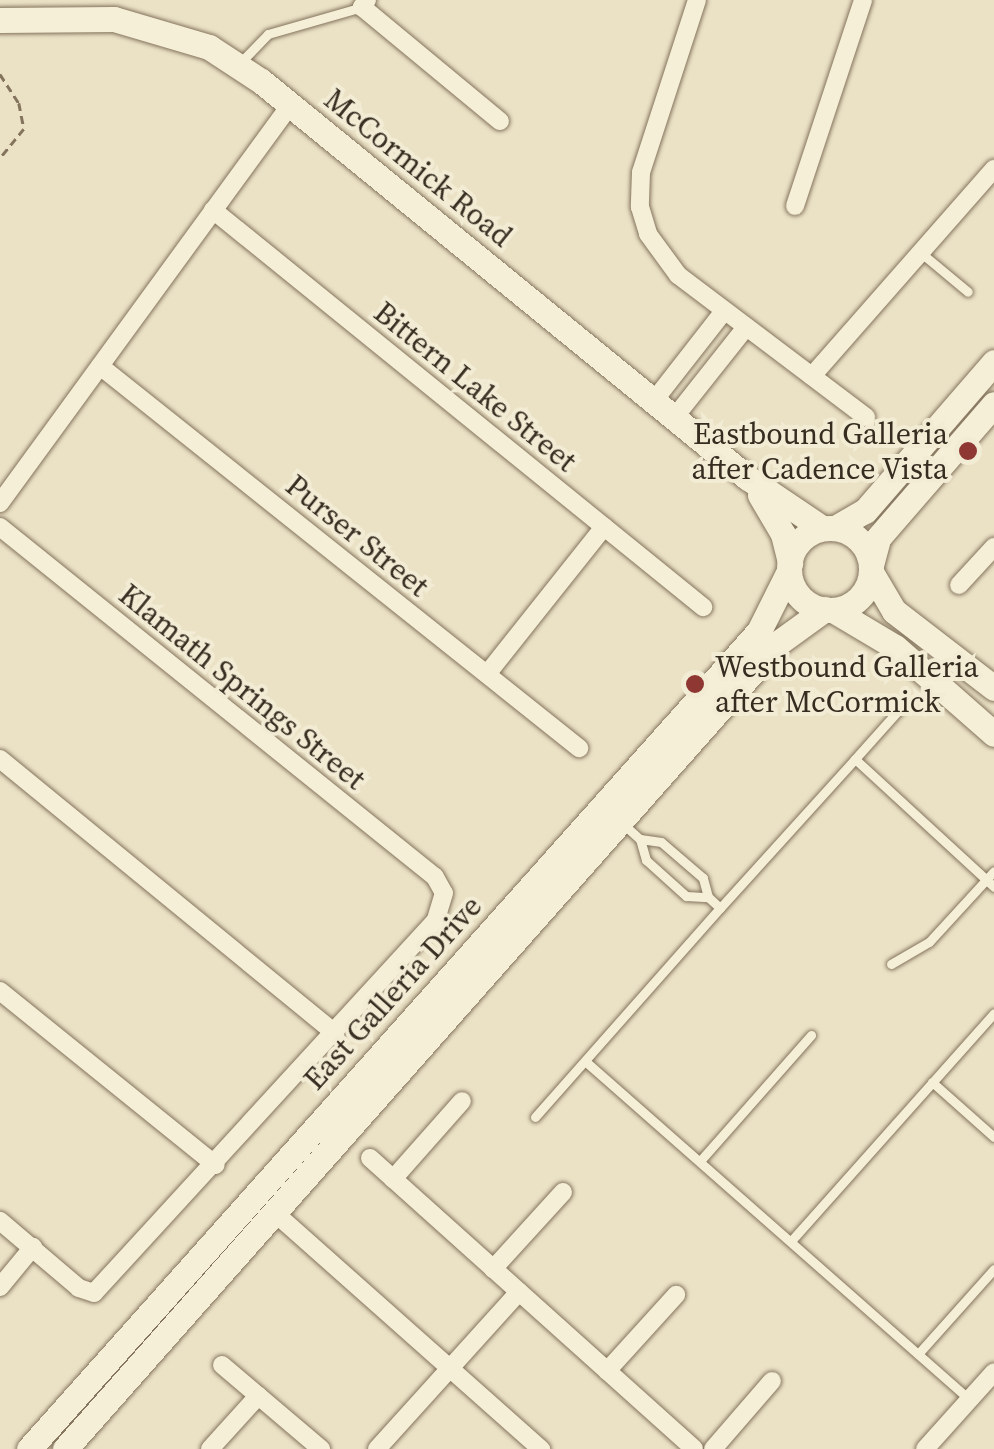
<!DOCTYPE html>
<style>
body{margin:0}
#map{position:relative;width:994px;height:1449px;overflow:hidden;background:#ebe2c6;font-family:"Source Serif 4",serif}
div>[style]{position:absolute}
.path>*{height:2.5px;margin-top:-1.25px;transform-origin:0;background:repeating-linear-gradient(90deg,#84745d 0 8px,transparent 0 13px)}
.roads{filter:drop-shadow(0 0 2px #84745d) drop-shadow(0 0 2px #84745d)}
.lane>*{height:9px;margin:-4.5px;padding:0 4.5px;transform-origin:4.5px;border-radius:4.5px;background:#f6efd8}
.street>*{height:18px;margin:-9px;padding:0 9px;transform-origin:9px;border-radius:9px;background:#f6efd8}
.secondary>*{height:25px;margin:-12.5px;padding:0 12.5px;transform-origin:12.5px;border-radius:12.5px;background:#f6efd8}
.secondary>.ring{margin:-12.5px;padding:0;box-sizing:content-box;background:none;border:25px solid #f6efd8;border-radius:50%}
.dots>*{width:28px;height:28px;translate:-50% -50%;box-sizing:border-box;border:5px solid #f3ecd5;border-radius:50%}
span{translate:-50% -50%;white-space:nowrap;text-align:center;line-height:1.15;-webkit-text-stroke:8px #f3ecd5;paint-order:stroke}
.street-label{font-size:30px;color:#362c20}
.poi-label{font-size:30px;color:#362c20}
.right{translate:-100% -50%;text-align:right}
.left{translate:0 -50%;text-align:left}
</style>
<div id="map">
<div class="path">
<i style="left:0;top:74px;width:35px;rotate:57deg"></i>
<i style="left:19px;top:103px;width:26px;rotate:79deg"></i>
<i style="left:24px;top:129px;width:38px;rotate:129deg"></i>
</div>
<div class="roads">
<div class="lane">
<i style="left:238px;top:65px;width:43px;rotate:-45.9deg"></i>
<i style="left:268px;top:34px;width:98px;rotate:-16deg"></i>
<i style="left:920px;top:252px;width:62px;rotate:39.8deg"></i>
<i style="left:855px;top:759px;width:74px;rotate:-48.3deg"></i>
<i style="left:622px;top:823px;width:24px;rotate:42deg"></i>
<i style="left:640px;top:839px;width:22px;rotate:74deg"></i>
<i style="left:646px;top:860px;width:54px;rotate:42deg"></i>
<i style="left:686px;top:896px;width:22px;rotate:3deg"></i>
<i style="left:708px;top:897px;width:20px;rotate:-105deg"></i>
<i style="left:703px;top:878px;width:55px;rotate:-139.4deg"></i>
<i style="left:661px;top:842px;width:21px;rotate:-172deg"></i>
<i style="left:720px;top:908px;width:201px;rotate:-47.8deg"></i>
<i style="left:855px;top:759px;width:189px;rotate:42.6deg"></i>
<i style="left:891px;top:964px;width:44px;rotate:-30.1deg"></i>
<i style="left:929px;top:942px;width:96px;rotate:-47.5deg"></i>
<i style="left:585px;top:1061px;width:512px;rotate:41.35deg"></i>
<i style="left:932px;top:1082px;width:83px;rotate:41.6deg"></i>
<i style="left:535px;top:1117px;width:279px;rotate:-48.5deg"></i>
<i style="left:720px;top:908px;width:16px;rotate:-137deg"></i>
<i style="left:700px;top:1161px;width:168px;rotate:-48.6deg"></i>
<i style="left:791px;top:1241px;width:305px;rotate:-48.3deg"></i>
<i style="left:918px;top:1354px;width:114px;rotate:-48.2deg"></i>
</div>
<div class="street">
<i style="left:367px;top:0;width:9px;rotate:126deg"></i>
<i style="left:362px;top:7px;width:179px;rotate:39.6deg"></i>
<i style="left:697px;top:0;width:181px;rotate:108deg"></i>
<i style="left:641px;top:172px;width:35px;rotate:92deg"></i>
<i style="left:640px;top:207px;width:28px;rotate:73deg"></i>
<i style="left:648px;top:234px;width:51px;rotate:53.8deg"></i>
<i style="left:678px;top:275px;width:236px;rotate:37.1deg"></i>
<i style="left:795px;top:206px;width:217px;rotate:-71.7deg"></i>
<i style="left:213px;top:210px;width:631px;rotate:39.01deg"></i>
<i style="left:100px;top:366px;width:613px;rotate:38.57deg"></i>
<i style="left:812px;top:376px;width:276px;rotate:-48.7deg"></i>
<i style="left:653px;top:402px;width:115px;rotate:-52deg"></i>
<i style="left:674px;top:418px;width:116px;rotate:-51.6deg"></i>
<i style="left:0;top:503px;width:492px;rotate:-53.9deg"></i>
<i style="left:0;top:527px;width:558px;rotate:38.82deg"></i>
<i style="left:435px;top:877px;width:18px;rotate:61deg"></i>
<i style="left:444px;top:893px;width:28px;rotate:107deg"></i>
<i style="left:436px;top:920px;width:506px;rotate:132.52deg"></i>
<i style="left:94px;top:1293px;width:16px;rotate:-162deg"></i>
<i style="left:79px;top:1288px;width:104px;rotate:-139.7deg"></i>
<i style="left:959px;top:585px;width:52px;rotate:-47.4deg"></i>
<i style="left:487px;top:674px;width:188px;rotate:-51.5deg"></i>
<i style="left:0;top:759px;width:433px;rotate:39.3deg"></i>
<i style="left:0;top:991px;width:277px;rotate:38.9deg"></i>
<i style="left:370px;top:1158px;width:435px;rotate:41.9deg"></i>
<i style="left:393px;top:1179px;width:104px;rotate:-48.5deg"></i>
<i style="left:275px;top:1213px;width:356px;rotate:41.6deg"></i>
<i style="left:493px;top:1269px;width:104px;rotate:-47.7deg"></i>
<i style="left:0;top:1287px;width:52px;rotate:-50.5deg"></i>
<i style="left:222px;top:1365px;width:130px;rotate:40.3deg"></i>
<i style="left:607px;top:1371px;width:103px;rotate:-47.8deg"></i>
<i style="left:210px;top:1449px;width:72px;rotate:-47.8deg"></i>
<i style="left:377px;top:1449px;width:212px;rotate:-47.9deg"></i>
<i style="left:713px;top:1449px;width:90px;rotate:-49.1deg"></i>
<i style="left:925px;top:1449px;width:103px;rotate:-48.1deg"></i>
</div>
<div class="secondary">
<i style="left:0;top:20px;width:114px;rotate:-0.5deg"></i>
<i style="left:114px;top:19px;width:99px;rotate:16.4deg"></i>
<i style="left:209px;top:47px;width:62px;rotate:33.2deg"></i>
<i style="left:261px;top:81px;width:628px;rotate:39.19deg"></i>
<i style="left:748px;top:478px;width:89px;rotate:34deg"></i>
<i style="left:760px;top:495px;width:45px;rotate:59.5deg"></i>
<i style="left:783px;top:534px;width:30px;rotate:76deg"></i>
<i style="left:835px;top:528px;width:34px;rotate:-30deg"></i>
<i style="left:865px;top:511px;width:197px;rotate:-49.1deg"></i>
<i class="ring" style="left:789px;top:528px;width:57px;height:57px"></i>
<i style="left:871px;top:565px;width:28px;rotate:-75deg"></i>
<i style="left:878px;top:538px;width:177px;rotate:-49.1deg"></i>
<i style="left:871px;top:572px;width:45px;rotate:59.5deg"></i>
<i style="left:894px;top:611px;width:126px;rotate:37.6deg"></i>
<i style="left:833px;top:610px;width:72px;rotate:30.8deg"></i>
<i style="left:895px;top:647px;width:132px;rotate:41.3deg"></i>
<i style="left:29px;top:1449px;width:1096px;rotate:-48.25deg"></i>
<i style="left:759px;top:631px;width:67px;rotate:-63.4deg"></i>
<i style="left:65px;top:1449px;width:1076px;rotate:-48.5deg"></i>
<i style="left:778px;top:643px;width:58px;rotate:-35.9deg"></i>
</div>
</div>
<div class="dots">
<i style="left:968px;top:451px;background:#8f3732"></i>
<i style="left:695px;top:684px;background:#8f3732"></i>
</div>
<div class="street-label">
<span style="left:418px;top:168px;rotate:39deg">McCormick Road</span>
<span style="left:475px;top:387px;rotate:39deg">Bittern Lake Street</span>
<span style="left:357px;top:536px;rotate:39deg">Purser Street</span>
<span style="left:242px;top:687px;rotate:39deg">Klamath Springs Street</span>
<span style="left:393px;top:993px;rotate:-48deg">East Galleria Drive</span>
</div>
<div class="poi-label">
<span class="right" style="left:948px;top:451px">Eastbound Galleria<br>after Cadence Vista</span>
<span class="left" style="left:715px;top:684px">Westbound Galleria<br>after McCormick</span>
</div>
</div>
